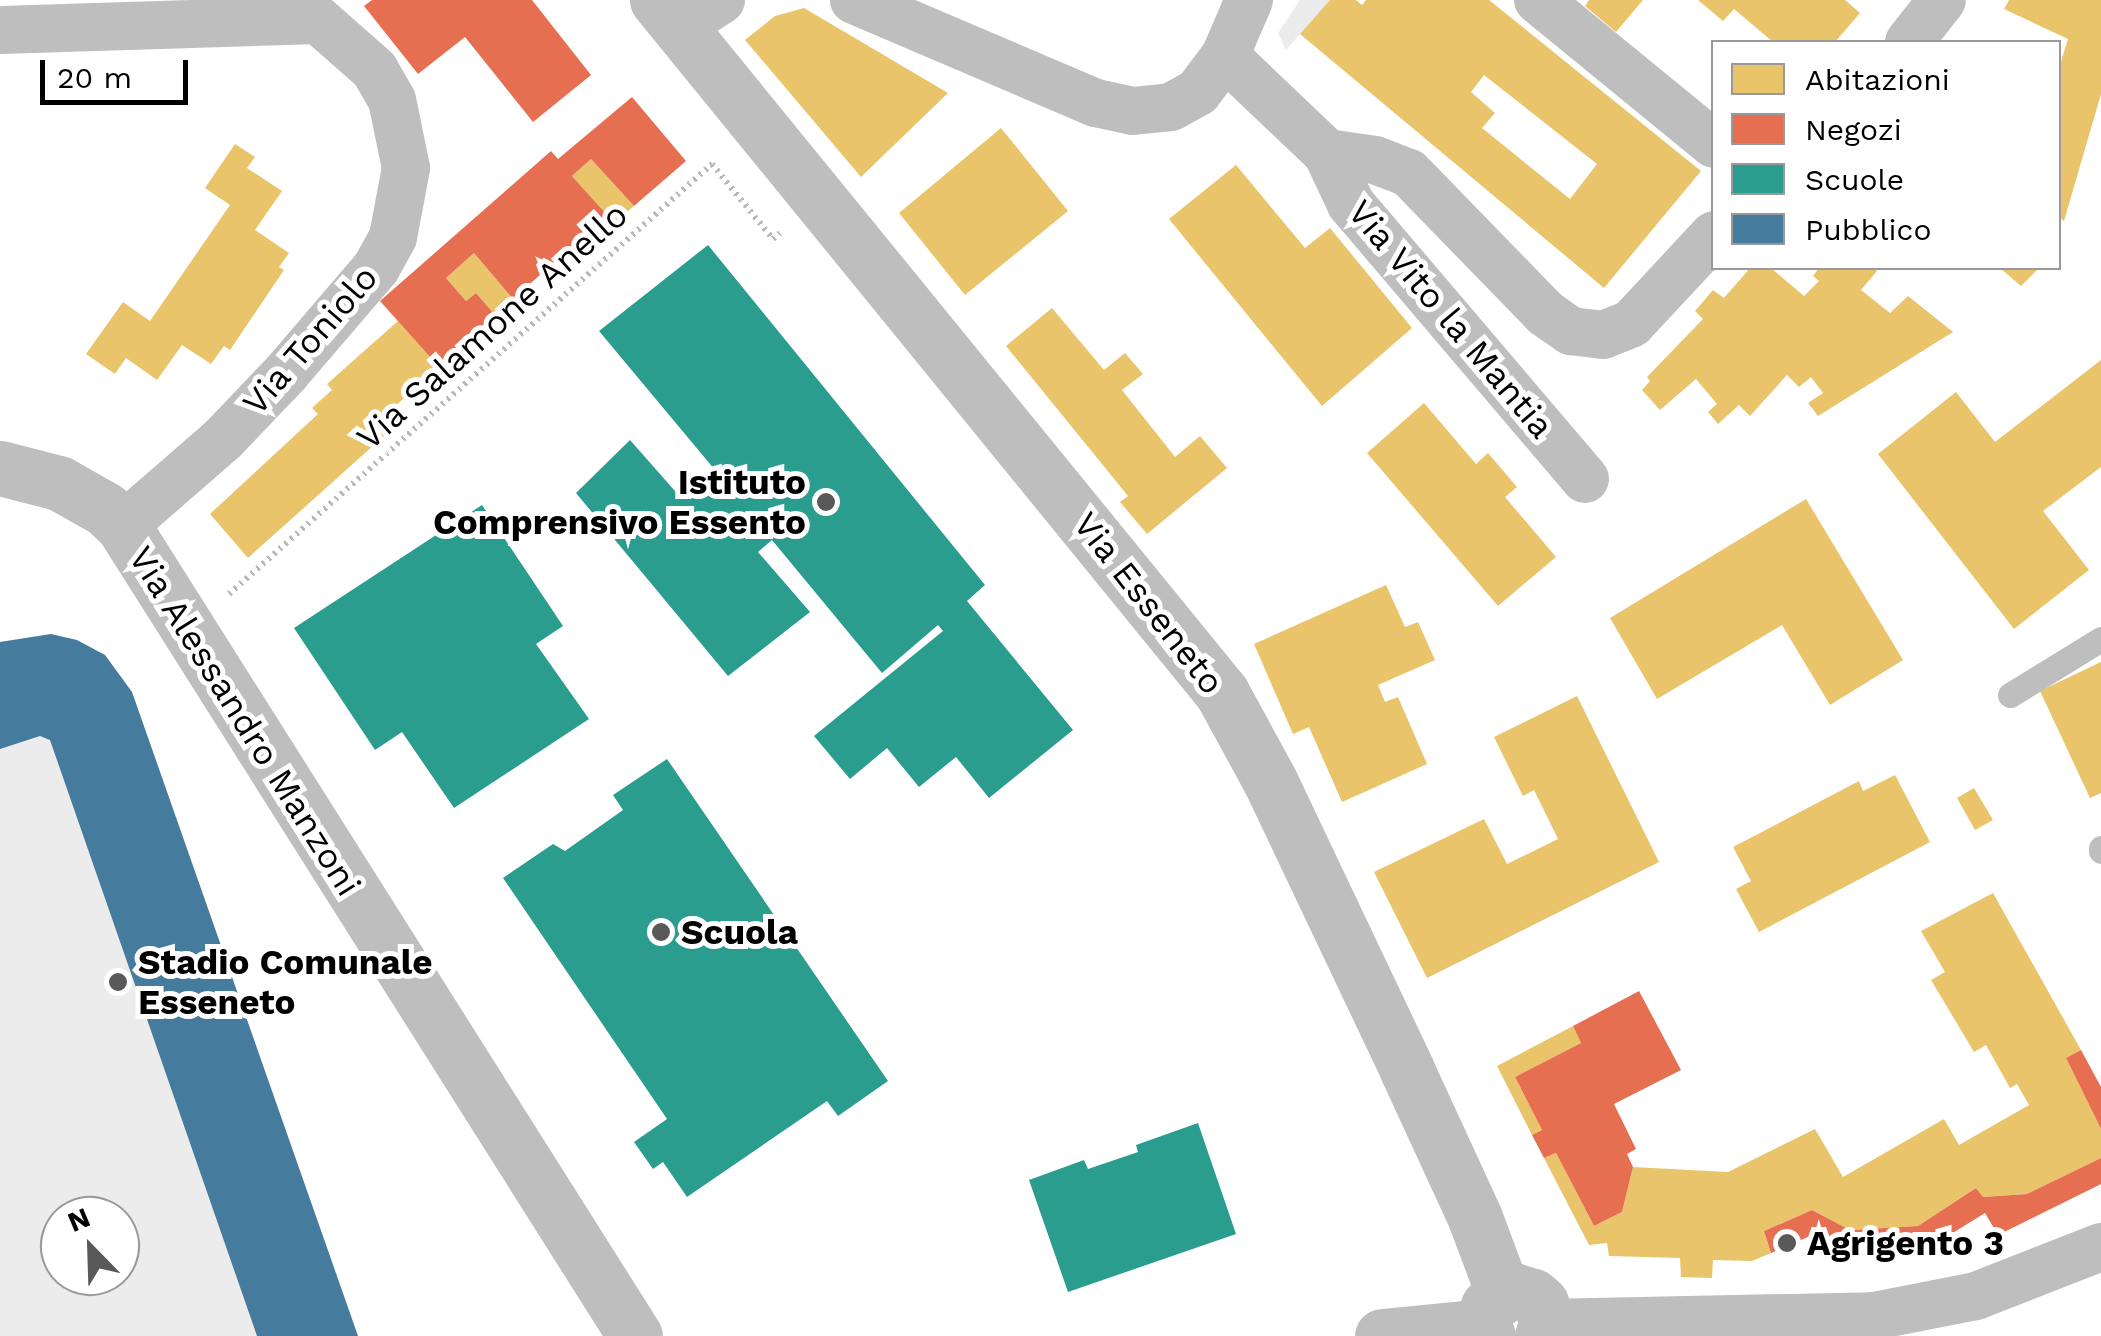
<!DOCTYPE html>
<style>
body{margin:0}
#map{position:relative;width:2101px;height:1336px;overflow:hidden;background:#fff;font-family:"Work Sans",sans-serif}
div>[style]{position:absolute}
.green>*{inset:0;background:#ececec}
.homes>*{inset:0;background:#e9c46a}
.shops>*{inset:0;background:#e76f51}
.schools>*{inset:0;background:#2a9d8f}
.public>*{inset:0;background:#457b9d}
.path>*{height:6px;margin-top:-3px;transform-origin:0;background:repeating-linear-gradient(90deg,#b9b9b9 0 2.5px,transparent 0 7.5px)}
.service>*{height:25px;margin:-12.5px;padding:0 12.5px;transform-origin:12.5px;border-radius:12.5px;background:#bebebe}
.minor>*{height:48px;margin:-24px;padding:0 24px;transform-origin:24px;border-radius:24px;background:#bebebe}
.tertiary>*{height:55px;margin:-27.5px;padding:0 27.5px;transform-origin:27.5px;border-radius:27.5px;background:#bebebe}
.dots>*{width:28px;height:28px;translate:-50% -50%;box-sizing:border-box;border:5px solid #fff;border-radius:50%}
span{translate:-50% -50%;white-space:nowrap;text-align:center;line-height:1.15;-webkit-text-stroke:10px #fff;paint-order:stroke}
.street-label{font-size:35px;color:#000}
.poi-label{font-size:35px;color:#000;font-weight:700}
.right{translate:-100% -50%;text-align:right}
.left{translate:0 -50%;text-align:left}
.legend{position:absolute;left:1711px;top:40px;width:350px;height:230px;box-sizing:border-box;background:#fff;border:2px solid #999;margin:0;padding:12px 18px;list-style:none;font-size:30px;color:#000}
.legend li{display:flex;align-items:center;gap:20px;height:50px}
.legend b{width:50px;border:2px solid #999}
.north{position:absolute;left:40px;top:1196px;width:100px;height:100px;box-sizing:border-box;background:#fff;border:2px solid #999;border-radius:50%;rotate:337deg;font-size:28px;font-weight:700;line-height:40px;text-align:center;color:#000}
.north::after{content:'';display:block;margin:auto;width:35px;height:45px;background:#595959;clip-path:polygon(50% 0,100% 100%,50% 72%,0 100%)}
.scale{position:absolute;left:40px;top:60px;width:148px;height:45px;box-sizing:border-box;border:5px solid #000;border-top:0;padding-left:12px;font-size:30px;line-height:35px;white-space:nowrap;color:#000;-webkit-text-stroke:8px #fff;paint-order:stroke}
</style>
<div id="map">
<div class="green">
<i style="clip-path:polygon(1300px 0,1330px 0,1286px 50px,1278px 33px)"></i>
<i style="clip-path:polygon(evenodd,51px 634px,105px 655px,132px 692px,358px 1336px,0 1336px,0 642px,51px 634px,60px 1216px,120px 1216px,120px 1276px,60px 1276px,60px 1216px)"></i>
</div>
<div class="homes">
<i style="clip-path:polygon(evenodd,1330px 0,1356px 0,1362px 5px,1366px 0,1489px 0,1701px 171px,1604px 288px,1300px 34px,1330px 0,1484px 75px,1597px 164px,1570px 199px,1482px 128px,1495px 113px,1471px 92px,1484px 75px)"></i>
<i style="clip-path:polygon(1589px 0,1643px 0,1616px 32px,1585px 6px)"></i>
<i style="clip-path:polygon(1698px 0,1845px 0,1860px 13px,1835px 42px,1773px 42px,1734px 9px,1723px 21px)"></i>
<i style="clip-path:polygon(2009px 0,2101px 0,2101px 94px,2064px 221px,2058px 217px,2058px 71px,2068px 39px,2004px 9px)"></i>
<i style="clip-path:polygon(804px 8px,948px 93px,861px 177px,745px 40px,775px 16px)"></i>
<i style="clip-path:polygon(1001px 128px,1068px 211px,965px 295px,899px 213px)"></i>
<i style="clip-path:polygon(235px 144px,255px 157px,247px 168px,282px 191px,255px 230px,289px 253px,279px 267px,284px 270px,230px 350px,224px 346px,211px 364px,182px 345px,157px 380px,126px 358px,115px 374px,86px 354px,123px 302px,150px 321px,230px 205px,205px 188px)"></i>
<i style="clip-path:polygon(591px 159px,634px 206px,614px 223px,572px 176px)"></i>
<i style="clip-path:polygon(1236px 165px,1305px 248px,1330px 228px,1412px 328px,1322px 406px,1169px 219px)"></i>
<i style="clip-path:polygon(474px 253px,513px 299px,495px 315px,476px 293px,466px 301px,446px 278px)"></i>
<i style="clip-path:polygon(1750px 268px,1771px 268px,1804px 296px,1819px 281px,1813px 276px,1819px 268px,1872px 268px,1877px 271px,1861px 290px,1890px 313px,1908px 296px,1953px 332px,1818px 416px,1808px 403px,1823px 393px,1811px 377px,1799px 387px,1787px 375px,1750px 416px,1739px 405px,1718px 424px,1708px 412px,1717px 404px,1696px 379px,1660px 410px,1642px 390px,1650px 381px,1647px 377px,1703px 319px,1695px 311px,1713px 290px,1724px 298px)"></i>
<i style="clip-path:polygon(2000px 268px,2039px 268px,2021px 286px)"></i>
<i style="clip-path:polygon(1052px 308px,1104px 370px,1125px 353px,1143px 374px,1122px 390px,1175px 457px,1200px 436px,1227px 468px,1147px 534px,1120px 502px,1128px 496px,1006px 346px)"></i>
<i style="clip-path:polygon(398px 321px,439px 367px,393px 408px,403px 419px,248px 558px,210px 514px,318px 414px,312px 408px,332px 390px,327px 384px)"></i>
<i style="clip-path:polygon(2101px 360px,2101px 467px,2043px 511px,2089px 570px,2014px 629px,1878px 454px,1956px 392px,1995px 442px)"></i>
<i style="clip-path:polygon(1424px 403px,1476px 464px,1488px 453px,1517px 487px,1505px 497px,1556px 557px,1498px 606px,1367px 453px)"></i>
<i style="clip-path:polygon(1806px 499px,1903px 660px,1830px 705px,1782px 625px,1657px 699px,1610px 618px)"></i>
<i style="clip-path:polygon(1386px 585px,1405px 627px,1418px 622px,1435px 660px,1378px 685px,1385px 702px,1398px 697px,1427px 764px,1342px 802px,1309px 727px,1293px 734px,1254px 644px)"></i>
<i style="clip-path:polygon(2101px 662px,2101px 793px,2090px 798px,2040px 691px)"></i>
<i style="clip-path:polygon(1577px 696px,1659px 862px,1427px 978px,1374px 872px,1484px 819px,1507px 864px,1558px 839px,1534px 790px,1523px 796px,1494px 737px)"></i>
<i style="clip-path:polygon(1895px 775px,1930px 842px,1759px 932px,1736px 889px,1751px 881px,1733px 847px,1859px 781px,1863px 791px)"></i>
<i style="clip-path:polygon(1974px 788px,1993px 820px,1975px 830px,1957px 798px)"></i>
<i style="clip-path:polygon(1993px 893px,2081px 1050px,2066px 1058px,2101px 1129px,2101px 1158px,2027px 1194px,1983px 1197px,1976px 1188px,1918px 1226px,1850px 1230px,1812px 1210px,1764px 1231px,1771px 1253px,1752px 1261px,1713px 1260px,1712px 1278px,1681px 1277px,1680px 1258px,1609px 1256px,1607px 1243px,1589px 1245px,1544px 1158px,1556px 1153px,1594px 1226px,1622px 1212px,1633px 1167px,1728px 1172px,1815px 1129px,1843px 1177px,1944px 1119px,1959px 1145px,2029px 1105px,2017px 1084px,2010px 1088px,1986px 1045px,1974px 1052px,1931px 980px,1945px 972px,1921px 931px)"></i>
<i style="clip-path:polygon(1573px 1026px,1581px 1043px,1515px 1077px,1542px 1130px,1532px 1135px,1497px 1066px)"></i>
</div>
<div class="shops">
<i style="clip-path:polygon(372px 0,532px 0,591px 75px,533px 122px,465px 37px,418px 74px,364px 6px)"></i>
<i style="clip-path:polygon(632px 97px,686px 161px,634px 206px,591px 159px,572px 176px,607px 215px,513px 299px,474px 253px,446px 278px,466px 301px,476px 293px,495px 315px,439px 367px,380px 301px,551px 151px,558px 159px)"></i>
<i style="clip-path:polygon(1639px 991px,1681px 1070px,1614px 1104px,1636px 1149px,1627px 1154px,1633px 1167px,1622px 1212px,1594px 1226px,1556px 1153px,1544px 1158px,1532px 1135px,1542px 1130px,1515px 1077px,1581px 1043px,1573px 1026px)"></i>
<i style="clip-path:polygon(2081px 1050px,2101px 1087px,2101px 1129px,2066px 1058px)"></i>
<i style="clip-path:polygon(2101px 1158px,2101px 1184px,1998px 1235px,1985px 1213px,1930px 1247px,1838px 1259px,1824px 1230px,1771px 1253px,1764px 1231px,1812px 1210px,1850px 1230px,1918px 1226px,1976px 1188px,1983px 1197px,2027px 1194px)"></i>
</div>
<div class="schools">
<i style="clip-path:polygon(708px 245px,985px 585px,967px 601px,1073px 730px,989px 798px,956px 757px,919px 787px,887px 748px,850px 779px,814px 736px,943px 631px,938px 625px,882px 673px,772px 540px,758px 552px,810px 612px,728px 676px,576px 493px,630px 440px,682px 499px,715px 470px,599px 331px)"></i>
<i style="clip-path:polygon(482px 505px,563px 626px,536px 644px,589px 719px,454px 808px,402px 732px,375px 750px,294px 628px)"></i>
<i style="clip-path:polygon(667px 759px,888px 1081px,838px 1116px,827px 1101px,687px 1197px,663px 1162px,653px 1169px,634px 1142px,667px 1119px,503px 878px,553px 844px,565px 851px,623px 810px,613px 795px)"></i>
<i style="clip-path:polygon(1198px 1123px,1236px 1234px,1068px 1292px,1029px 1180px,1084px 1160px,1088px 1169px,1138px 1152px,1136px 1145px)"></i>
</div>
<div class="public">
<i style="clip-path:polygon(51px 634px,77px 640px,105px 655px,132px 692px,358px 1336px,257px 1336px,50px 740px,40px 736px,0 749px,0 642px)"></i>
</div>
<div class="path">
<i style="left:229px;top:594px;width:647px;rotate:-41.68deg"></i>
<i style="left:712px;top:164px;width:97px;rotate:50.9deg"></i>
<i style="left:773px;top:239px;width:9px;rotate:-41deg"></i>
</div>
<div class="service">
<i style="left:2010px;top:695px;width:107px;rotate:-31.6deg"></i>
<i style="left:2101px;top:848px;width:3px;rotate:90deg"></i>
</div>
<div class="minor">
<i style="left:854px;top:0;width:263px;rotate:23.1deg"></i>
<i style="left:1096px;top:103px;width:38px;rotate:12deg"></i>
<i style="left:1133px;top:111px;width:38px;rotate:-6deg"></i>
<i style="left:1171px;top:107px;width:31px;rotate:-29deg"></i>
<i style="left:1198px;top:92px;width:45px;rotate:-53.1deg"></i>
<i style="left:1225px;top:56px;width:61px;rotate:-66.8deg"></i>
<i style="left:1538px;top:0;width:227px;rotate:39.3deg"></i>
<i style="left:679px;top:27px;width:50px;rotate:-32.7deg"></i>
<i style="left:0;top:30px;width:318px;rotate:-1.8deg"></i>
<i style="left:1909px;top:42px;width:53px;rotate:-51.8deg"></i>
<i style="left:1225px;top:56px;width:141px;rotate:43.6deg"></i>
<i style="left:1327px;top:153px;width:49px;rotate:8.3deg"></i>
<i style="left:1375px;top:160px;width:36px;rotate:21deg"></i>
<i style="left:1409px;top:173px;width:195px;rotate:45.8deg"></i>
<i style="left:1545px;top:313px;width:32px;rotate:35deg"></i>
<i style="left:1571px;top:331px;width:32px;rotate:7deg"></i>
<i style="left:1603px;top:335px;width:31px;rotate:-22deg"></i>
<i style="left:1632px;top:323px;width:120px;rotate:-47deg"></i>
<i style="left:1327px;top:153px;width:56px;rotate:64.8deg"></i>
<i style="left:1351px;top:204px;width:361px;rotate:49.6deg"></i>
<i style="left:123px;top:526px;width:133px;rotate:-41deg"></i>
<i style="left:223px;top:439px;width:91px;rotate:-46.3deg"></i>
<i style="left:286px;top:373px;width:138px;rotate:-49.4deg"></i>
<i style="left:376px;top:268px;width:35px;rotate:-61deg"></i>
<i style="left:393px;top:237px;width:70px;rotate:-79.3deg"></i>
<i style="left:406px;top:168px;width:69px;rotate:-101.6deg"></i>
<i style="left:392px;top:100px;width:34px;rotate:-120deg"></i>
<i style="left:375px;top:70px;width:76px;rotate:-138.7deg"></i>
<i style="left:1546px;top:1323px;width:328px;rotate:-1.2deg"></i>
<i style="left:1874px;top:1316px;width:104px;rotate:-11.1deg"></i>
<i style="left:1976px;top:1296px;width:134px;rotate:-21.4deg"></i>
</div>
<div class="tertiary">
<i style="left:657px;top:0;width:894px;rotate:50.81deg"></i>
<i style="left:1222px;top:693px;width:102px;rotate:61.4deg"></i>
<i style="left:1271px;top:783px;width:318px;rotate:64.6deg"></i>
<i style="left:1407px;top:1070px;width:163px;rotate:65.3deg"></i>
<i style="left:1475px;top:1218px;width:80px;rotate:69.5deg"></i>
<i style="left:0;top:468px;width:61px;rotate:14.3deg"></i>
<i style="left:59px;top:483px;width:53px;rotate:29.5deg"></i>
<i style="left:105px;top:509px;width:25px;rotate:43deg"></i>
<i style="left:123px;top:526px;width:958px;rotate:57.7deg"></i>
<i style="left:1382px;top:1336px;width:102px;rotate:-5.6deg"></i>
<i style="left:1488px;top:1336px;width:11px;rotate:-112deg"></i>
<i style="left:1484px;top:1326px;width:20px;rotate:-79deg"></i>
<i style="left:1488px;top:1306px;width:30px;rotate:-33deg"></i>
<i style="left:1513px;top:1290px;width:21px;rotate:17deg"></i>
<i style="left:1533px;top:1296px;width:11px;rotate:41deg"></i>
<i style="left:1541px;top:1303px;width:21px;rotate:76deg"></i>
<i style="left:1546px;top:1323px;width:14px;rotate:107deg"></i>
</div>
<div class="dots">
<i style="left:826px;top:502px;background:#595959"></i>
<i style="left:661px;top:932px;background:#595959"></i>
<i style="left:118px;top:982px;background:#595959"></i>
<i style="left:1787px;top:1243px;background:#595959"></i>
</div>
<div class="street-label">
<span style="left:1451px;top:319px;rotate:50deg">Via Vito la Mantia</span>
<span style="left:492px;top:326px;rotate:-42deg">Via Salamone Anello</span>
<span style="left:310px;top:340px;rotate:-49deg">Via Toniolo</span>
<span style="left:1149px;top:603px;rotate:52deg">Via Esseneto</span>
<span style="left:245px;top:721px;rotate:58deg">Via Alessandro Manzoni</span>
</div>
<div class="poi-label">
<span class="right" style="left:806px;top:502px">Istituto<br>Comprensivo Essento</span>
<span class="left" style="left:681px;top:932px">Scuola</span>
<span class="left" style="left:138px;top:982px">Stadio Comunale<br>Esseneto</span>
<span class="left" style="left:1807px;top:1243px">Agrigento 3</span>
</div>
<ul class="legend">
<li><b style="height:28px;background:#e9c46a"></b>Abitazioni</li>
<li><b style="height:28px;background:#e76f51"></b>Negozi</li>
<li><b style="height:28px;background:#2a9d8f"></b>Scuole</li>
<li><b style="height:28px;background:#457b9d"></b>Pubblico</li>
</ul>
<div class="north">N</div>
<div class="scale">20 m</div>
</div>
